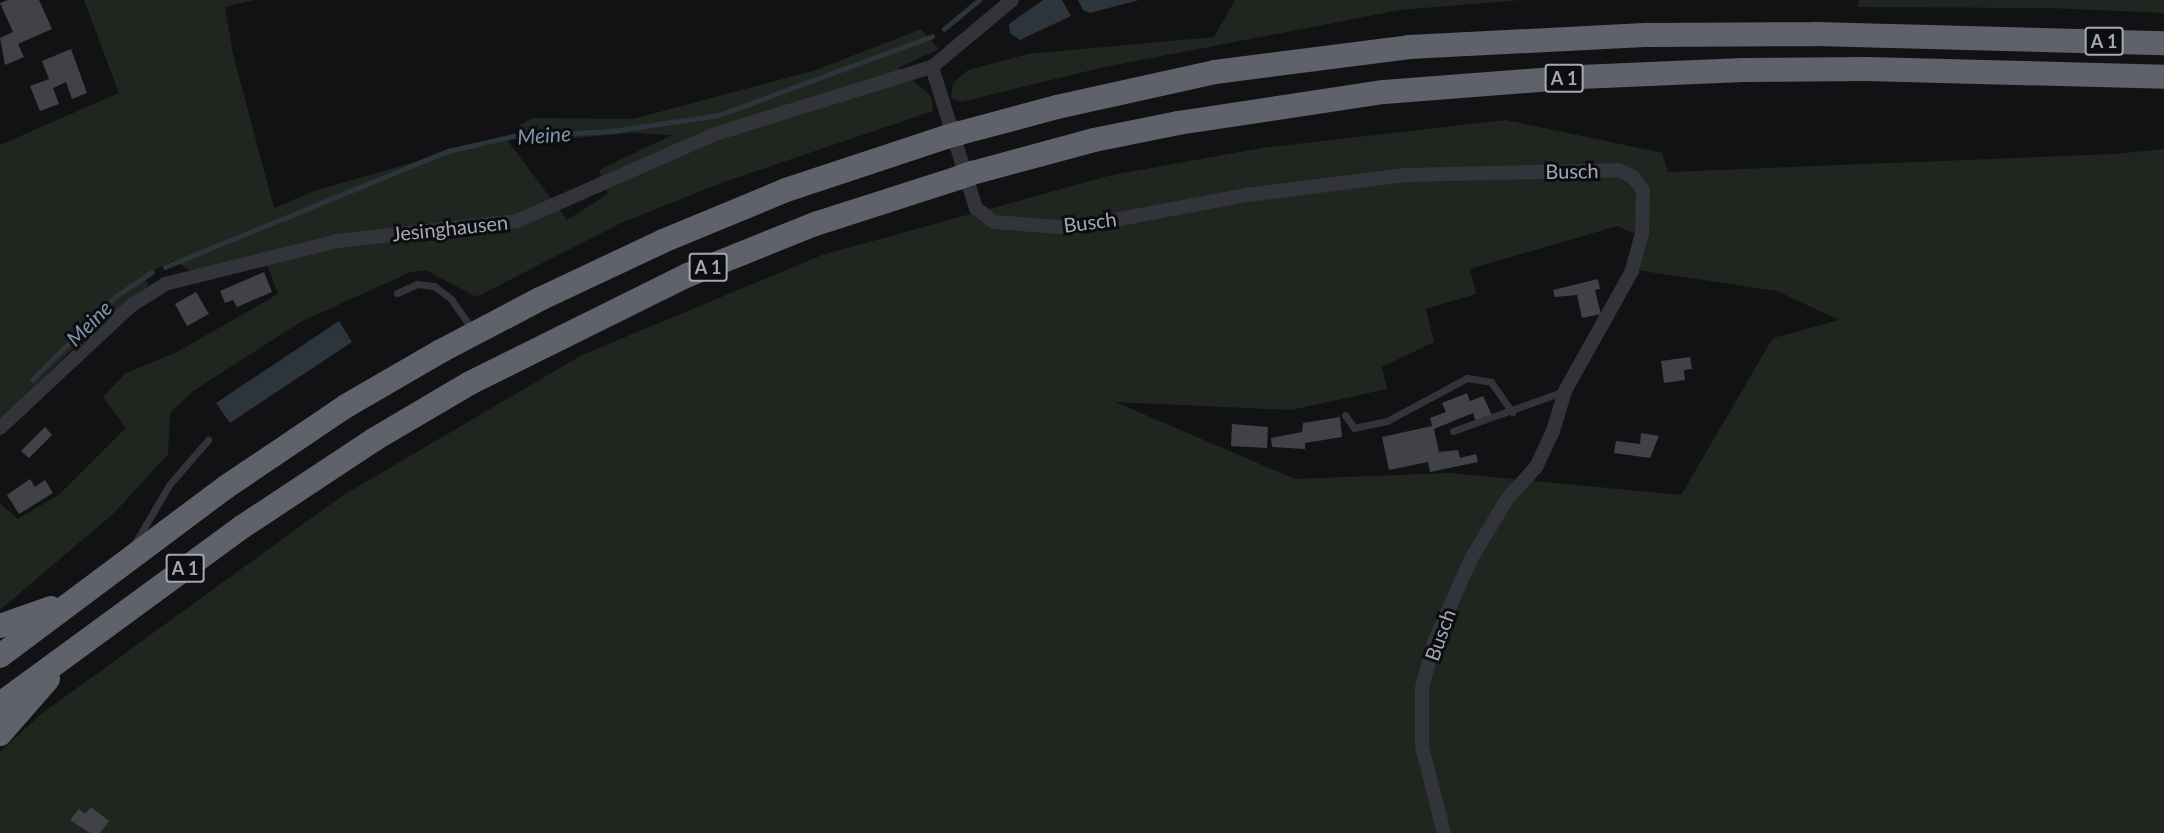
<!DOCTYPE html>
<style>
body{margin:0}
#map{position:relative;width:2164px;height:833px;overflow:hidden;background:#121214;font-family:Lato,sans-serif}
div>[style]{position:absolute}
.green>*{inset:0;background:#1f2620}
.water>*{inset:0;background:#2c343c}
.stream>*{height:4.5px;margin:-2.25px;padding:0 2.25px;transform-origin:2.25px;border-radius:2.25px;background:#2c343c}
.building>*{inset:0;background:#414247}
.service>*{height:7px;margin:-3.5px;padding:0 3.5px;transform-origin:3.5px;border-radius:3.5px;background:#333439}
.minor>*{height:14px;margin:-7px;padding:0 7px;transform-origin:7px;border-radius:7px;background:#333439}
.motorway>*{height:24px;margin:-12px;padding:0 12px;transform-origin:12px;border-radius:12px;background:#5f626a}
.motorway-bridge>*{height:24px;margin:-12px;padding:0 12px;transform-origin:12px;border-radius:12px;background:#5f626a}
span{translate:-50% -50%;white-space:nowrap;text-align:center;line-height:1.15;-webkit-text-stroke:6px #0d0d0f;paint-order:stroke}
.shield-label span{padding:2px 4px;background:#0d0d0f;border:2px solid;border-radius:4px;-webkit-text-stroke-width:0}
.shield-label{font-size:18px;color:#a4a8b4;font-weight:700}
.street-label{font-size:20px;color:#a4a8b4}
.water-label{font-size:21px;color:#7b95af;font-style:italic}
</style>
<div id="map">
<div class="green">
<i style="clip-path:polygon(84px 0,254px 0,225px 7px,233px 54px,274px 208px,314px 191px,504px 136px,567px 220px,608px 194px,599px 170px,672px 135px,630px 133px,529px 142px,518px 126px,532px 118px,633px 119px,816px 70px,921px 29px,939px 49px,898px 68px,931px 96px,933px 111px,724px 182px,619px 224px,476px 297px,426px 270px,411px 272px,302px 321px,193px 391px,170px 413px,168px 454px,115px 512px,0 610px,0 503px,18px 519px,60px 494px,126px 428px,103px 397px,126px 373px,177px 352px,278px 294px,266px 262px,251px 255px,192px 272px,174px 260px,143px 276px,149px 285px,68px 353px,0 421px,0 145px,119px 93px)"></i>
<i style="clip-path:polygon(1235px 0,1521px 0,1400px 10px,1100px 68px,961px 102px,951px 97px,953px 83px,968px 70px,1028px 54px,1214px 37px)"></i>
<i style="clip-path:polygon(1859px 0,2164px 0,2164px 13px,2050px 8px,1858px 7px)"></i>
<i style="clip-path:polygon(evenodd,1506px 120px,1662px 153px,1668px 172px,2115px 154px,2164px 149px,2164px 833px,0 833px,0 752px,40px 715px,342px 496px,582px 355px,822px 255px,1112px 175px,1262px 148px,1506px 120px,1617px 226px,1640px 236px,1629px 269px,1777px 291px,1839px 320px,1773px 338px,1681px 495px,1449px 473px,1295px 479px,1115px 402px,1291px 410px,1387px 389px,1382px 367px,1434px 342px,1426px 309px,1476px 294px,1470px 269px,1617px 226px)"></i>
</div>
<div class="water">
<i style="clip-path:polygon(1043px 0,1062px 0,1071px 16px,1020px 40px,1010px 33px,1009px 24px)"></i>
<i style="clip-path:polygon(1078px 0,1139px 0,1090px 13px,1083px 10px)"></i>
<i style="clip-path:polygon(339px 321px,352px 342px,230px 423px,216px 403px)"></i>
</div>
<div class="stream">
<i style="left:944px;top:29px;width:45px;rotate:-39.6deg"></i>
<i style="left:165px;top:267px;width:306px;rotate:-22.3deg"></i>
<i style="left:448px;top:151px;width:67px;rotate:-13deg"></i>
<i style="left:513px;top:136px;width:99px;rotate:-2.9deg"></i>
<i style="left:612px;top:131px;width:108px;rotate:-8.5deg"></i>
<i style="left:719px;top:115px;width:227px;rotate:-20.3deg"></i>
<i style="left:32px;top:380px;width:119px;rotate:-45deg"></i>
<i style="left:116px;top:296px;width:43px;rotate:-33.7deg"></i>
</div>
<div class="building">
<i style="clip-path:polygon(8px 0,39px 0,52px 29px,18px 44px,24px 57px,5px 65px,0 38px,13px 32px,0 3px)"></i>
<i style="clip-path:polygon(71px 49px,87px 93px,72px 99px,66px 82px,53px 88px,59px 104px,40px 111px,30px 86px,49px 79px,42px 61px)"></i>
<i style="clip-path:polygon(264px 272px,272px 292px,237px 307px,233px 300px,225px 303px,220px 291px)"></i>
<i style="clip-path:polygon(1598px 279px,1600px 289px,1595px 290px,1601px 314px,1582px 318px,1577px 295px,1555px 297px,1553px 290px)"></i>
<i style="clip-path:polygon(196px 292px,209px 314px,187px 326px,175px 304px)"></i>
<i style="clip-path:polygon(1690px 357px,1692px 369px,1684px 370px,1685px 380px,1664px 383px,1661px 361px)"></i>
<i style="clip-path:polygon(1467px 393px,1470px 401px,1483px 396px,1492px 415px,1476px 422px,1473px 413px,1434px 429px,1439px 452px,1458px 450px,1460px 458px,1476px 454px,1478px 462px,1430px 472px,1428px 462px,1389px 470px,1382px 437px,1432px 426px,1430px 418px,1446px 412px,1442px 403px)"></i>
<i style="clip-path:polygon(1340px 417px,1342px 437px,1305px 443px,1305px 449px,1272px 447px,1271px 438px,1302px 432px,1303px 423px)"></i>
<i style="clip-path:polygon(1232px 424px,1268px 427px,1267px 448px,1231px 446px)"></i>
<i style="clip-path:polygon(45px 427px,52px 435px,29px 458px,21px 451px)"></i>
<i style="clip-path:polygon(1641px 433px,1659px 436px,1650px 458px,1614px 453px,1616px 441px,1640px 444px)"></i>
<i style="clip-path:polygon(30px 479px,35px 487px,45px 480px,53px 493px,19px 514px,7px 495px)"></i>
<i style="clip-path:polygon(91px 807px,109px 821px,100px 833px,90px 833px,70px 820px,79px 809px,85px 814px)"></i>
</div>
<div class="service">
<i style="left:397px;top:293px;width:22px;rotate:-24deg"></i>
<i style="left:417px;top:284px;width:17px;rotate:7deg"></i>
<i style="left:434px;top:286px;width:21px;rotate:37deg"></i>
<i style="left:451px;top:299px;width:37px;rotate:55deg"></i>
<i style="left:1345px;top:415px;width:16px;rotate:55deg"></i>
<i style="left:1354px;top:428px;width:34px;rotate:-12deg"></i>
<i style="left:1387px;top:421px;width:91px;rotate:-28.3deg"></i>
<i style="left:1467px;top:378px;width:24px;rotate:9deg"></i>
<i style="left:1491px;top:382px;width:37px;rotate:55deg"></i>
<i style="left:1453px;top:431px;width:119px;rotate:-19.7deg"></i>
<i style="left:134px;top:545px;width:69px;rotate:-59.7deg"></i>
<i style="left:169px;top:485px;width:60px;rotate:-49.1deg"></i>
</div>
<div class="minor">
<i style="left:932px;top:67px;width:148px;rotate:72.7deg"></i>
<i style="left:976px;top:208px;width:23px;rotate:38deg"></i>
<i style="left:994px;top:222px;width:78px;rotate:4.4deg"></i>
<i style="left:1072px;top:228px;width:178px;rotate:-10.7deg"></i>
<i style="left:1247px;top:195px;width:160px;rotate:-7.2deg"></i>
<i style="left:1406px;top:175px;width:213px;rotate:-1.3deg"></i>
<i style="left:1619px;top:170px;width:16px;rotate:27deg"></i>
<i style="left:1633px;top:177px;width:16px;rotate:52deg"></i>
<i style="left:1643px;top:190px;width:43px;rotate:91.3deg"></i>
<i style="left:1642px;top:233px;width:39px;rotate:105deg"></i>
<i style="left:1632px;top:271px;width:137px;rotate:119.2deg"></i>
<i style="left:1565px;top:391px;width:42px;rotate:106.7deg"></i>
<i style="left:1553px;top:431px;width:40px;rotate:115deg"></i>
<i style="left:1536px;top:467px;width:43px;rotate:132.2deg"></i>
<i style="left:1507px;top:499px;width:70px;rotate:121deg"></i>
<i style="left:1471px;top:559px;width:91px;rotate:114deg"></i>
<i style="left:1434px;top:642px;width:48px;rotate:104.6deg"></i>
<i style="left:1422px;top:688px;width:59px;rotate:90deg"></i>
<i style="left:1422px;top:747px;width:89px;rotate:75.7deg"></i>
<i style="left:0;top:428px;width:180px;rotate:-43deg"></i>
<i style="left:132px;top:305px;width:39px;rotate:-32deg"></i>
<i style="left:165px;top:284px;width:177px;rotate:-14deg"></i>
<i style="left:337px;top:241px;width:181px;rotate:-6.3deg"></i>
<i style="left:517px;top:221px;width:216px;rotate:-23.7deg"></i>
<i style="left:715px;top:134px;width:227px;rotate:-17.2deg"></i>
<i style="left:932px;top:67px;width:104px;rotate:-39.9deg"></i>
</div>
<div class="motorway">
<i style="left:960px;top:133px;width:100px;rotate:-15deg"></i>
<i style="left:1057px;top:107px;width:162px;rotate:-12.5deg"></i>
<i style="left:1215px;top:72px;width:196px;rotate:-7.3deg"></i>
<i style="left:1409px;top:47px;width:240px;rotate:-2.9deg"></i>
<i style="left:1649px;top:35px;width:166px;rotate:-0.3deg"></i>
<i style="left:1815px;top:34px;width:349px;rotate:1.5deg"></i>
<i style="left:972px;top:173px;width:126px;rotate:-15.1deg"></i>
<i style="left:1094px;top:140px;width:86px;rotate:-11.4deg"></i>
<i style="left:1178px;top:123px;width:208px;rotate:-8.6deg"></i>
<i style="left:1384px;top:92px;width:197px;rotate:-4.4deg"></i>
<i style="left:1580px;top:77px;width:163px;rotate:-2.5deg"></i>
<i style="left:1743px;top:70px;width:124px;rotate:-0.5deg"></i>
<i style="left:1867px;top:69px;width:297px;rotate:1.5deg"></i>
<i style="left:0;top:626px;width:54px;rotate:-19.4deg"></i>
<i style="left:0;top:656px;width:282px;rotate:-36.8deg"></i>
<i style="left:226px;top:487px;width:145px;rotate:-34deg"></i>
<i style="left:346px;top:406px;width:110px;rotate:-30.1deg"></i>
<i style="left:441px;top:351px;width:112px;rotate:-27.7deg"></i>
<i style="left:540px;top:299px;width:136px;rotate:-25.2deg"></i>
<i style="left:663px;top:241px;width:133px;rotate:-22.5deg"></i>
<i style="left:786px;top:190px;width:169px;rotate:-18.3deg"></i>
<i style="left:0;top:704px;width:300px;rotate:-36.2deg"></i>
<i style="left:242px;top:527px;width:159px;rotate:-33.5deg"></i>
<i style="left:375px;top:439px;width:110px;rotate:-30.5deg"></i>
<i style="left:470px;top:383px;width:243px;rotate:-26.4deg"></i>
<i style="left:688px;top:275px;width:137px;rotate:-21.9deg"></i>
<i style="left:815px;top:224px;width:150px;rotate:-17.8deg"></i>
<i style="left:0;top:734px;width:73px;rotate:-48.9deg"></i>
</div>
<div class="motorway-bridge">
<i style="left:946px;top:137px;width:15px;rotate:-16deg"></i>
<i style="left:958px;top:178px;width:15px;rotate:-20deg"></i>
</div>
<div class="shield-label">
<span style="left:2104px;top:41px">A 1</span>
<span style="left:1564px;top:78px">A 1</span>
<span style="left:708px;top:267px">A 1</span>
<span style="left:185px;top:568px">A 1</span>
</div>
<div class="street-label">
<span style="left:1572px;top:171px;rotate:-1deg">Busch</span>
<span style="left:1090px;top:222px;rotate:-7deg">Busch</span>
<span style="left:450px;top:228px;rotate:-6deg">Jesinghausen</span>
<span style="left:1440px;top:635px;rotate:-70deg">Busch</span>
</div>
<div class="water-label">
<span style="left:544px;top:135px;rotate:-4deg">Meine</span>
<span style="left:89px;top:323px;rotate:-45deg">Meine</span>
</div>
</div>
